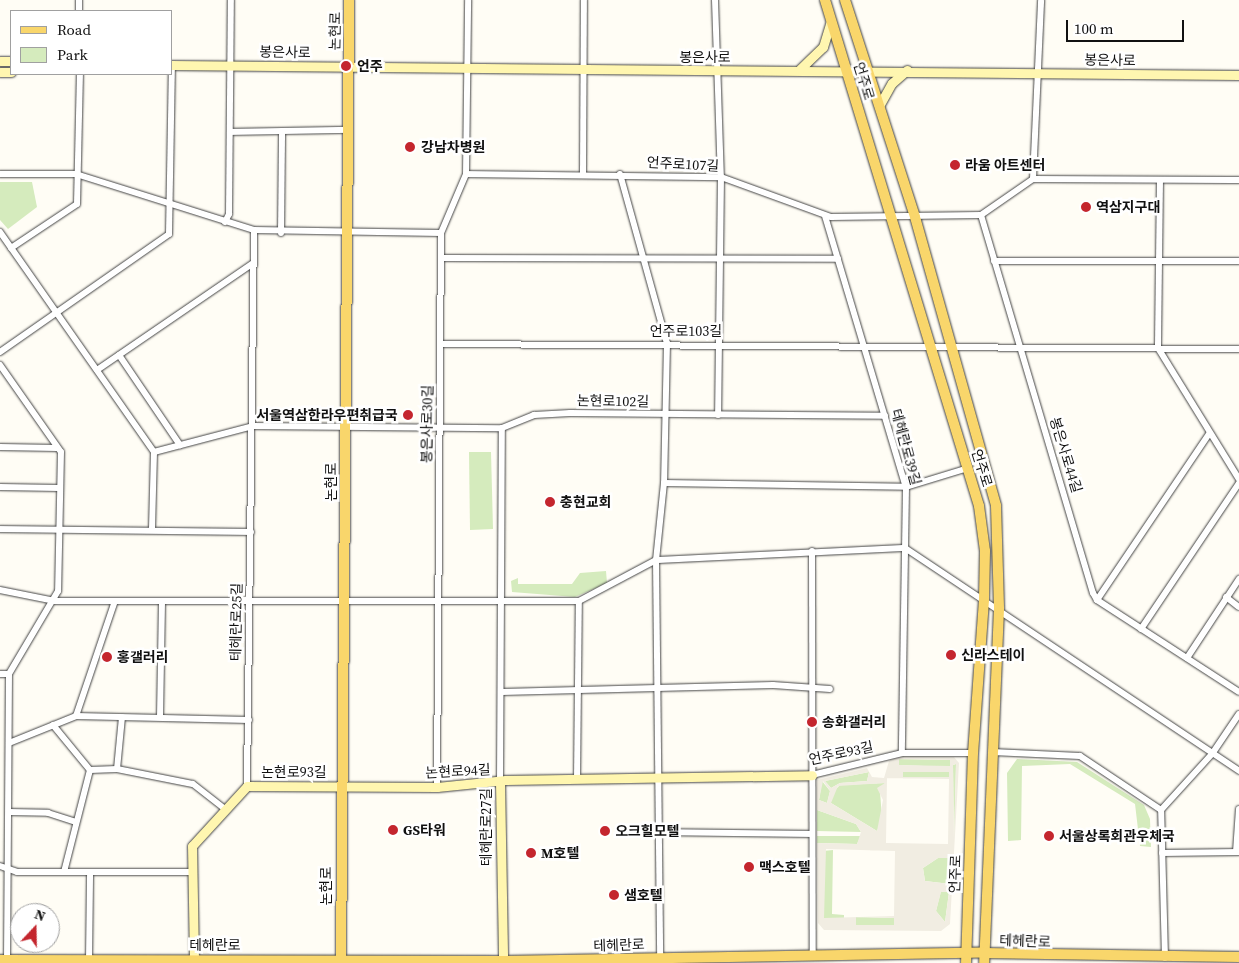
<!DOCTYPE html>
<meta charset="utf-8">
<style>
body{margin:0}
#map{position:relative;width:1239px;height:963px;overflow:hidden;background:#fffdf5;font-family:"Source Serif 4","Noto Sans KR",serif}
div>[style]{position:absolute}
.green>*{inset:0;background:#d5ebbd}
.plaza>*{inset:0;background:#f1ede2}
.roads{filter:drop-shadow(0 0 1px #444) drop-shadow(0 0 1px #444)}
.street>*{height:6px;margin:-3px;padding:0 3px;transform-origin:3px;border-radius:3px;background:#fff}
.secondary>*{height:9px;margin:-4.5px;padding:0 4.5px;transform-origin:4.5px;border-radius:4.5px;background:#fff6b0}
.primary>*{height:10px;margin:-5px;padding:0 5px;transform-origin:5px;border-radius:5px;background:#f9d66b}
.dots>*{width:14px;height:14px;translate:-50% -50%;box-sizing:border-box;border:2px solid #fff;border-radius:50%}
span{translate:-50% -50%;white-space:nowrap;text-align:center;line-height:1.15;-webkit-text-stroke:5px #fff;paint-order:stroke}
.street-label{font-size:14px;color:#111}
.poi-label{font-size:14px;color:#111;font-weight:700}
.left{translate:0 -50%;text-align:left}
.right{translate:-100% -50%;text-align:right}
.legend{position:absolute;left:10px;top:10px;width:162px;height:65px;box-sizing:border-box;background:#fff;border:1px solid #a0a0a0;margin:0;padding:6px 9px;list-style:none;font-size:15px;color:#111}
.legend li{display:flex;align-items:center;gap:10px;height:25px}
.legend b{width:25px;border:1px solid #a0a0a0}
.north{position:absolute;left:10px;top:903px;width:50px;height:50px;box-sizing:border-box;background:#fff;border:1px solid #a0a0a0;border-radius:50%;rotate:21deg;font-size:14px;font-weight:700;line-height:20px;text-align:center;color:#111}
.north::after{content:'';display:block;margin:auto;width:18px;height:22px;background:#c4262e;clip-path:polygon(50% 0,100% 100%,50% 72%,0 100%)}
.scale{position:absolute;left:1066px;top:20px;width:118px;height:22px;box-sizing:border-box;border:2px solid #111;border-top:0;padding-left:6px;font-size:15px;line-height:18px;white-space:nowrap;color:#111;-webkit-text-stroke:4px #fff;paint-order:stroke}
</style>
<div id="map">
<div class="green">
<i style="clip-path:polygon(0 182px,32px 182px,37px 207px,8px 229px,0 220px)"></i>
<i style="clip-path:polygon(491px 452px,493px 529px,470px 530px,469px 452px)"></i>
<i style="clip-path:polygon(606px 571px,607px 583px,575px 597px,512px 592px,511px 581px,518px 578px,518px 584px,572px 584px,580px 573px)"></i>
<i style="clip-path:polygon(899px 759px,950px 760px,950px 767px,899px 765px)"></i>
<i style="clip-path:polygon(1017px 759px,1077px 762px,1144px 805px,1150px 819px,1151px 847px,1140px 846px,1135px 804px,1070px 764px,1022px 766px,1021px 840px,1008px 841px,1007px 773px)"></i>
<i style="clip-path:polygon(956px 764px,954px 842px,953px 765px)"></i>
<i style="clip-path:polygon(903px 771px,949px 772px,949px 777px,902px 777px)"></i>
<i style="clip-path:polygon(869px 772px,867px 781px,840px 783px,831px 788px,825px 781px)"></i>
<i style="clip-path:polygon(822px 781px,830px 791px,827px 803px,819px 800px)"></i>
<i style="clip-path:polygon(885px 783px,880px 791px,882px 819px,877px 831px,831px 803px,830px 795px,840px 785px)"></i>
<i style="clip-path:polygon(817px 810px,856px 824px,861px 832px,817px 831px)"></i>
<i style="clip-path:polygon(817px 836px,861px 836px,857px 844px,817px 843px)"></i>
<i style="clip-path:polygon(833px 850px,832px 914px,844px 915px,844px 920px,824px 918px,823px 851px)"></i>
<i style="clip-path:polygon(938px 858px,951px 858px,950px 884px,925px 881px,923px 868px)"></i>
<i style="clip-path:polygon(941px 891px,949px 892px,945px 922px,936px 911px)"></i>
<i style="clip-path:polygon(856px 917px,894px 918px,894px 926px,856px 925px)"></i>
</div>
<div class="plaza">
<i style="clip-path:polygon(evenodd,898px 756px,954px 757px,959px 763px,950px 924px,941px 931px,824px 930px,818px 923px,817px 843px,857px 844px,861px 832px,856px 824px,817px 810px,817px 780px,867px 768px,872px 777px,884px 778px,889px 761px,898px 756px,899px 759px,950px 760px,950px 766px,899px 765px,899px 759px,898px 756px,956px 764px,954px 841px,953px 765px,956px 764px,898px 756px,869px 772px,867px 781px,840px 783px,831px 788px,825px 781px,869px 772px,898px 756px,903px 772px,949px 772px,949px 777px,903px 777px,903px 772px,898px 756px,887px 778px,949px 779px,948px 844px,886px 843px,887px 778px,898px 756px,823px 781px,830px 791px,827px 803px,819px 800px,823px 781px,898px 756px,885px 783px,877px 788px,883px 800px,877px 831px,831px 803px,838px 786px,885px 783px,898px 756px,826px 849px,895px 851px,894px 916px,824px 918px,826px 849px,898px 756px,938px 858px,951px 858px,950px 884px,925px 881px,923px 868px,938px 858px,898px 756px,941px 892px,949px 892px,945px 922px,936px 911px,941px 892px,898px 756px,856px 917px,894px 918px,894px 925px,856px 925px,856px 917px)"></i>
</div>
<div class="roads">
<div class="street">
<i style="left:79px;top:0;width:11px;rotate:90deg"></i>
<i style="left:715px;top:0;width:177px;rotate:88.1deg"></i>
<i style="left:721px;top:177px;width:238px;rotate:90.7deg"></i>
<i style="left:230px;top:132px;width:119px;rotate:-1deg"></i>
<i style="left:0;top:174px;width:76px"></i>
<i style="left:76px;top:174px;width:187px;rotate:17.5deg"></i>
<i style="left:254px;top:230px;width:187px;rotate:0.9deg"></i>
<i style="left:466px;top:174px;width:255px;rotate:0.7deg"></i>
<i style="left:721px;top:177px;width:117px;rotate:20deg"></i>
<i style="left:831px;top:217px;width:150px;rotate:-0.8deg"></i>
<i style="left:981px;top:215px;width:63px;rotate:-34.7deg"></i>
<i style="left:1033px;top:179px;width:206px;rotate:0.3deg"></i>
<i style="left:583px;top:174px;width:174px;rotate:-89.7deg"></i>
<i style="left:620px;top:174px;width:175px;rotate:74.5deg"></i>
<i style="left:667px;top:343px;width:140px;rotate:91.2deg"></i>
<i style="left:664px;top:483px;width:77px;rotate:95.9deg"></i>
<i style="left:656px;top:560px;width:397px;rotate:89.4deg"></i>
<i style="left:1033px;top:179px;width:179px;rotate:-87.4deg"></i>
<i style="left:1160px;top:180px;width:168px;rotate:90.7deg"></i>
<i style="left:1158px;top:348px;width:154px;rotate:58.3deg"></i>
<i style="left:981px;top:215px;width:394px;rotate:73.5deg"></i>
<i style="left:1093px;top:593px;width:8px;rotate:60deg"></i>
<i style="left:1097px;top:600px;width:169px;rotate:32.9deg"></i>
<i style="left:825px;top:216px;width:283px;rotate:73.4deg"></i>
<i style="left:906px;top:487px;width:266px;rotate:90.9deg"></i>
<i style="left:225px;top:222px;width:9px;rotate:-63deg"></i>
<i style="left:229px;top:214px;width:214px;rotate:-89.5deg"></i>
<i style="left:0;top:232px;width:269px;rotate:55deg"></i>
<i style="left:154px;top:452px;width:78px;rotate:91.5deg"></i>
<i style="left:281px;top:233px;width:102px;rotate:-89.4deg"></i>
<i style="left:11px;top:248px;width:79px;rotate:-33.7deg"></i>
<i style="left:77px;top:204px;width:130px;rotate:-88.7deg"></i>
<i style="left:441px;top:258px;width:397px;rotate:0.1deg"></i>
<i style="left:994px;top:261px;width:245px"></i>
<i style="left:440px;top:344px;width:799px;rotate:0.36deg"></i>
<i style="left:0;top:352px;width:206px;rotate:-34.9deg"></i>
<i style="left:169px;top:234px;width:169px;rotate:-89deg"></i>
<i style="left:119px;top:355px;width:109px;rotate:55.9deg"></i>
<i style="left:0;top:365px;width:106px;rotate:55deg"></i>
<i style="left:61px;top:452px;width:139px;rotate:91.2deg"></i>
<i style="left:58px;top:591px;width:96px;rotate:120.6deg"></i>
<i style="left:9px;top:674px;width:286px;rotate:90.4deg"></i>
<i style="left:97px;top:370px;width:189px;rotate:-34.4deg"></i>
<i style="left:0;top:447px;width:57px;rotate:1deg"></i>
<i style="left:154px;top:452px;width:102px;rotate:-14.7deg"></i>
<i style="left:253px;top:426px;width:249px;rotate:0.5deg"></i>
<i style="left:502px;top:428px;width:35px;rotate:-22deg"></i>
<i style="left:534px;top:415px;width:36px;rotate:-3deg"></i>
<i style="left:570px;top:413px;width:315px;rotate:0.5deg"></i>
<i style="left:664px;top:483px;width:242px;rotate:0.9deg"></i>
<i style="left:906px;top:487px;width:65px;rotate:-17deg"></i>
<i style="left:0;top:487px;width:59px;rotate:1deg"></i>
<i style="left:0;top:529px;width:251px;rotate:0.7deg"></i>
<i style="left:812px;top:551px;width:405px;rotate:89.9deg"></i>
<i style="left:0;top:590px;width:56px;rotate:11.3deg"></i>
<i style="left:55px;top:601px;width:524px"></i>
<i style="left:579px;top:601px;width:87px;rotate:-28deg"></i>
<i style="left:656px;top:560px;width:249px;rotate:-2.8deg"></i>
<i style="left:905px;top:548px;width:402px;rotate:33.7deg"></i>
<i style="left:1226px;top:597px;width:16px;rotate:38deg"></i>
<i style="left:1097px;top:600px;width:200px;rotate:-56deg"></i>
<i style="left:1141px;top:629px;width:176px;rotate:-56.1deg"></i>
<i style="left:1187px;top:658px;width:95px;rotate:-56.6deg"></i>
<i style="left:0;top:674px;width:9px"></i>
<i style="left:502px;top:692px;width:271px;rotate:-1.5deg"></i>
<i style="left:773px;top:685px;width:57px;rotate:4deg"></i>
<i style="left:76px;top:716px;width:121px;rotate:-71.3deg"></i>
<i style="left:160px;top:717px;width:116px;rotate:-89deg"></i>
<i style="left:53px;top:725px;width:58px;rotate:50.6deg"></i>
<i style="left:9px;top:743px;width:72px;rotate:-21.9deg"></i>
<i style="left:76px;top:716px;width:173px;rotate:1.3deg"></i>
<i style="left:992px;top:752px;width:88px;rotate:2.6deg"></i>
<i style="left:1080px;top:756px;width:97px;rotate:33.7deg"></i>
<i style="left:117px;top:769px;width:52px;rotate:-84.5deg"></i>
<i style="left:90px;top:770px;width:27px;rotate:-2deg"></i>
<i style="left:117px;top:769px;width:77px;rotate:11.2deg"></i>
<i style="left:193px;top:784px;width:41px;rotate:38deg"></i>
<i style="left:812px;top:775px;width:93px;rotate:-13.7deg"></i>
<i style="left:902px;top:753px;width:71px"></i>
<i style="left:577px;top:779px;width:178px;rotate:-89.4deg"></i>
<i style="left:500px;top:782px;width:354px;rotate:-89.7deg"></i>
<i style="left:247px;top:786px;width:556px;rotate:-89.28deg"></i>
<i style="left:437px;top:787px;width:554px;rotate:-89.59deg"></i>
<i style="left:441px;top:233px;width:64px;rotate:-67deg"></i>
<i style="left:466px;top:174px;width:174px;rotate:-89.3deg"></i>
<i style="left:9px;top:812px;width:39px;rotate:1deg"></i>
<i style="left:48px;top:813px;width:29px;rotate:18deg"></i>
<i style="left:656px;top:832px;width:155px;rotate:0.7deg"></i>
<i style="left:1236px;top:852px;width:43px;rotate:-86deg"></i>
<i style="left:1162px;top:853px;width:77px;rotate:-0.7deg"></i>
<i style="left:0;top:866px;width:18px;rotate:19deg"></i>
<i style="left:17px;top:872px;width:175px"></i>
<i style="left:64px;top:872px;width:105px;rotate:-75.7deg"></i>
<i style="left:1165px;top:958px;width:148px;rotate:-91.5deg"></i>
<i style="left:1161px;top:810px;width:76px;rotate:-47.7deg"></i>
<i style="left:1212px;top:754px;width:48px;rotate:-56deg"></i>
<i style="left:89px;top:960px;width:88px;rotate:-89.3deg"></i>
</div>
<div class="secondary">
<i style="left:0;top:61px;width:11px"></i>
<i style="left:171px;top:65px;width:1068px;rotate:0.54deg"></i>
<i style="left:800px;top:69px;width:32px;rotate:-44deg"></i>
<i style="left:823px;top:47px;width:27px;rotate:-73deg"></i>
<i style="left:0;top:72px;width:11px"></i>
<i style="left:879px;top:106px;width:26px;rotate:-61deg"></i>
<i style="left:892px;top:83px;width:20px;rotate:-41deg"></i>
<i style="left:500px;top:782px;width:179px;rotate:89deg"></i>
<i style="left:194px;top:959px;width:113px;rotate:-91deg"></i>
<i style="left:192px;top:846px;width:81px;rotate:-47.5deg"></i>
<i style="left:247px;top:786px;width:190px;rotate:0.3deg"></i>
<i style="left:437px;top:787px;width:69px;rotate:-5.8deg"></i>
<i style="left:506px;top:780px;width:306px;rotate:-0.9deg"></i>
</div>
<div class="primary">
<i style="left:825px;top:0;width:529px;rotate:73.07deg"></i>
<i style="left:979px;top:506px;width:45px;rotate:82.4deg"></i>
<i style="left:985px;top:551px;width:49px;rotate:91.2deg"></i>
<i style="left:984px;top:600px;width:153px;rotate:94.1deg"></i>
<i style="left:973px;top:753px;width:210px;rotate:91.9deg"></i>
<i style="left:845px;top:0;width:228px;rotate:72.1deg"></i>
<i style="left:915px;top:217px;width:300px;rotate:74.3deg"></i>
<i style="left:996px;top:506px;width:103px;rotate:88.3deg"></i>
<i style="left:999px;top:609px;width:354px;rotate:92.4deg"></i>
<i style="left:0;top:960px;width:503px;rotate:0.11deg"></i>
<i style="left:503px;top:961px;width:480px;rotate:-1deg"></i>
<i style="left:983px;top:953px;width:256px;rotate:0.9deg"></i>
<i style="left:341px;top:963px;width:963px;rotate:-89.52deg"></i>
</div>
</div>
<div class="dots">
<i style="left:346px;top:66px;background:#c4262e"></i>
<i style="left:410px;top:147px;background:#c4262e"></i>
<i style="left:955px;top:165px;background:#c4262e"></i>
<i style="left:1086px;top:207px;background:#c4262e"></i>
<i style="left:408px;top:415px;background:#c4262e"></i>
<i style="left:550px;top:502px;background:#c4262e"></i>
<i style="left:951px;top:655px;background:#c4262e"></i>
<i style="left:107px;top:657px;background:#c4262e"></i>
<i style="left:812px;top:722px;background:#c4262e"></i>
<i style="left:393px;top:830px;background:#c4262e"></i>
<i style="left:605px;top:831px;background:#c4262e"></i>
<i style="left:1049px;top:836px;background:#c4262e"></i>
<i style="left:531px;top:853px;background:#c4262e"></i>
<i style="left:749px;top:867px;background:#c4262e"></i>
<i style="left:614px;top:895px;background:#c4262e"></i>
</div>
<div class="street-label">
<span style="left:335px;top:31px;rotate:-89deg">논현로</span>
<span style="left:285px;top:52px;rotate:1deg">봉은사로</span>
<span style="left:705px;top:57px">봉은사로</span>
<span style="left:1110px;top:60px;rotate:1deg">봉은사로</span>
<span style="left:864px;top:81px;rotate:73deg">언주로</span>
<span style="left:683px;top:164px;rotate:3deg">언주로107길</span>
<span style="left:686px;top:331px">언주로103길</span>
<span style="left:613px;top:401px;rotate:1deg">논현로102길</span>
<span style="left:427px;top:424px;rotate:-89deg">봉은사로30길</span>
<span style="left:906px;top:447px;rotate:75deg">테헤란로39길</span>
<span style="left:1066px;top:455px;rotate:73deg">봉은사로44길</span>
<span style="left:982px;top:468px;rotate:73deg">언주로</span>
<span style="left:331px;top:482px;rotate:-90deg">논현로</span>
<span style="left:236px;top:622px;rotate:-89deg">테헤란로25길</span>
<span style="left:841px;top:753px;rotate:-12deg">언주로93길</span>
<span style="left:458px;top:771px;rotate:-3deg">논현로94길</span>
<span style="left:294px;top:772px">논현로93길</span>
<span style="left:486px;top:827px;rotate:-90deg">테헤란로27길</span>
<span style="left:955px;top:874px;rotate:-88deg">언주로</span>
<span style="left:326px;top:886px;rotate:-90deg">논현로</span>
<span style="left:1025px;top:941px;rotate:2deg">테헤란로</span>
<span style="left:215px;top:945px">테헤란로</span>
<span style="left:619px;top:945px;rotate:-2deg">테헤란로</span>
</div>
<div class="poi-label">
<span class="left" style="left:357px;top:66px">언주</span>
<span class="left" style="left:421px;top:147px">강남차병원</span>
<span class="left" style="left:965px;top:165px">라움 아트센터</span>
<span class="left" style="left:1096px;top:207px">역삼지구대</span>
<span class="right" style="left:398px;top:415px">서울역삼한라우편취급국</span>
<span class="left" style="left:560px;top:502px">충현교회</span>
<span class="left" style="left:961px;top:655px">신라스테이</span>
<span class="left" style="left:117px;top:657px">홍갤러리</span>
<span class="left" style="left:822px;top:722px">송화갤러리</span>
<span class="left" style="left:403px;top:830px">GS타워</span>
<span class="left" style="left:615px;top:831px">오크힐모텔</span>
<span class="left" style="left:1059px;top:836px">서울상록회관우체국</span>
<span class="left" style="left:541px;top:853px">M호텔</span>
<span class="left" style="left:759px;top:867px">맥스호텔</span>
<span class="left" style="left:624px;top:895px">샘호텔</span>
</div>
<ul class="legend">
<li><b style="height:6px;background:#f9d66b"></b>Road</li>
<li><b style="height:14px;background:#d5ebbd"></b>Park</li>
</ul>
<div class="north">N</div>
<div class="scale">100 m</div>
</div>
